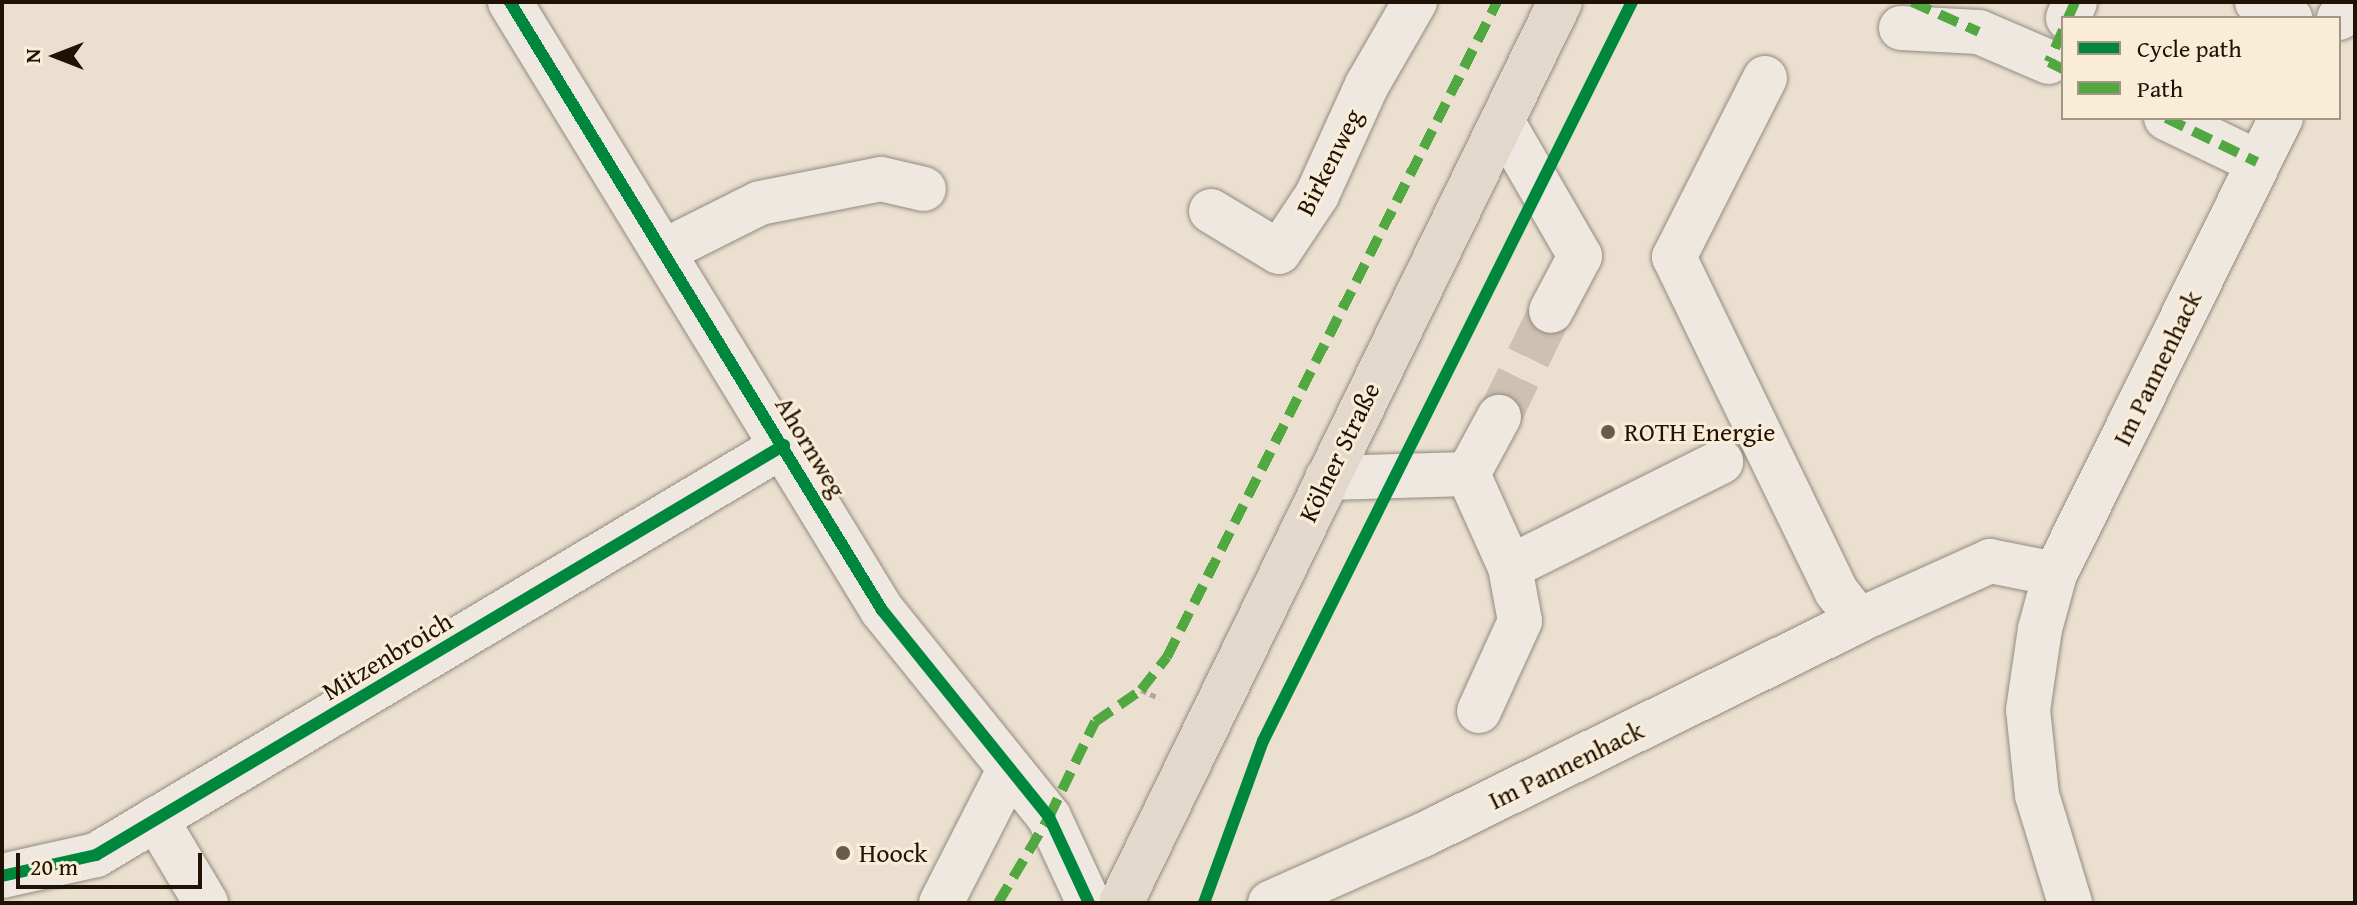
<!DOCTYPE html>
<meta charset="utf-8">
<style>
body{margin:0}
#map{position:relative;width:2357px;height:905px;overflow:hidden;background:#ebe0cf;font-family:"Gentium Book Plus",serif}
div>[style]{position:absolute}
.minor-tunnel>*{height:44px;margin-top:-22px;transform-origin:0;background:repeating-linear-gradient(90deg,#cdc1b1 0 44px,transparent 0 66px)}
.path>*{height:5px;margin-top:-2.5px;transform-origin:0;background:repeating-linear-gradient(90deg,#b0a9a0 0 6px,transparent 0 10px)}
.roads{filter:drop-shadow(0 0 2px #938b80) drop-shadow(0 0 2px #938b80)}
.minor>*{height:44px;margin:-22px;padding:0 22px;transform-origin:22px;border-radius:22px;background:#eee8e0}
.major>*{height:44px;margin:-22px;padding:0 22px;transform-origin:22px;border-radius:22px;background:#e2d8cb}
.quiet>*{height:10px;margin-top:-5px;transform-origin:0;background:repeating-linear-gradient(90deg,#52a840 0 20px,transparent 0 30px)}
.cycleway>*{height:12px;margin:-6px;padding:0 6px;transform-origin:6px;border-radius:6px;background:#00873e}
.dots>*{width:22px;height:22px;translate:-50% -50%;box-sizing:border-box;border:4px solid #faedd8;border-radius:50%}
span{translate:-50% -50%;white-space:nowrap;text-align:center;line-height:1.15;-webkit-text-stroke:6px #faedd8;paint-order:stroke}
.street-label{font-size:26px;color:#211206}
.poi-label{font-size:26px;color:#211206}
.left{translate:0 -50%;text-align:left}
.frame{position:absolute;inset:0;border:4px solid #211206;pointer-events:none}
.legend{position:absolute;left:2061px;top:16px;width:280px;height:104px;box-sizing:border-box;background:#faedd8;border:2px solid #a39584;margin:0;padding:10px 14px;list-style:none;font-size:24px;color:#211206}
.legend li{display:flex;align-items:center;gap:16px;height:40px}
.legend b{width:40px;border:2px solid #a39584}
.north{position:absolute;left:16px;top:16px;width:80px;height:80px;-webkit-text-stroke:6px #faedd8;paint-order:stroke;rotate:270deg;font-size:22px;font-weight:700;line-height:32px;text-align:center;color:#211206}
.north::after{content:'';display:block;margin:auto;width:28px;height:36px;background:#211206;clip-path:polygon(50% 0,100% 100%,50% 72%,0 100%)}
.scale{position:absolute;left:16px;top:853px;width:186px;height:36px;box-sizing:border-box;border:4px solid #211206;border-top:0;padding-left:10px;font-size:24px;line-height:28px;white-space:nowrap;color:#211206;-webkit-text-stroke:6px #faedd8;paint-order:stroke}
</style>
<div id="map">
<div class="minor-tunnel">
<i style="left:1499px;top:417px;width:118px;rotate:-63.9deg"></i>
</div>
<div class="path">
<i style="left:1141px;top:690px;width:20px;rotate:24deg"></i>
</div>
<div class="roads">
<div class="minor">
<i style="left:510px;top:2px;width:713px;rotate:58.54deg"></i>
<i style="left:882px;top:610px;width:266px;rotate:51.1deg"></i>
<i style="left:1049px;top:817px;width:95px;rotate:65.1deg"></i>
<i style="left:2257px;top:2px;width:37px;rotate:26deg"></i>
<i style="left:2068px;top:18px;width:17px;rotate:-66deg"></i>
<i style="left:2339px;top:18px;width:22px;rotate:-47deg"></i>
<i style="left:1901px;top:28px;width:78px;rotate:2.9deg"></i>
<i style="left:1979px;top:32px;width:76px;rotate:23.2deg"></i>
<i style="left:1765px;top:78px;width:201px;rotate:116.9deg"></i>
<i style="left:1674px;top:257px;width:371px;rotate:64.1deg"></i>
<i style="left:1836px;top:591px;width:37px;rotate:52deg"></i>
<i style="left:2166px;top:118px;width:101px;rotate:25.8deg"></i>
<i style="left:1502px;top:121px;width:156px;rotate:60deg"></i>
<i style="left:1580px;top:256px;width:62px;rotate:117.8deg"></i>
<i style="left:1211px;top:211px;width:79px;rotate:31.1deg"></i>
<i style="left:1279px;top:252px;width:69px;rotate:-56.3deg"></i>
<i style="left:1317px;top:195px;width:121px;rotate:-65.6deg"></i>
<i style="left:1367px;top:85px;width:96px;rotate:-60deg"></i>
<i style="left:664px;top:251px;width:107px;rotate:-26.6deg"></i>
<i style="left:760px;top:203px;width:123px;rotate:-11.2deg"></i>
<i style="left:881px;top:179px;width:44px;rotate:13.1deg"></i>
<i style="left:1468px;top:474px;width:102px;rotate:65.7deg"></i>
<i style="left:1510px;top:567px;width:236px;rotate:-26.5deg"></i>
<i style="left:1327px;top:478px;width:141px;rotate:-1.6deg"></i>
<i style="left:1468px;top:474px;width:65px;rotate:-61.5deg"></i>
<i style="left:1479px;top:711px;width:99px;rotate:-65.5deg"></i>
<i style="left:1520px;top:621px;width:55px;rotate:-100.5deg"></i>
<i style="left:156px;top:819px;width:98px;rotate:59.2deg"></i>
<i style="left:2px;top:876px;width:96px;rotate:-12.6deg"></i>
<i style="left:96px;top:855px;width:801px;rotate:-30.79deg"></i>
<i style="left:941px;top:903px;width:147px;rotate:-62.9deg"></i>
<i style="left:1270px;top:903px;width:167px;rotate:-24deg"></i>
<i style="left:1423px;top:835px;width:486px;rotate:-26.2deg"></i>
<i style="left:1859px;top:620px;width:144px;rotate:-24.2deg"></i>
<i style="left:1990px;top:561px;width:66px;rotate:11.3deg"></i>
<i style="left:2070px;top:903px;width:113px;rotate:-107deg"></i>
<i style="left:2037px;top:795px;width:85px;rotate:-96deg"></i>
<i style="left:2028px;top:710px;width:82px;rotate:-81.6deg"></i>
<i style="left:2040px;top:629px;width:57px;rotate:-74.7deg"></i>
<i style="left:2055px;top:574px;width:509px;rotate:-63.64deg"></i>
</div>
<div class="major">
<i style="left:1121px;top:903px;width:1002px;rotate:-64.02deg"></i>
</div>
</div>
<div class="quiet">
<i style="left:1912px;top:2px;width:73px;rotate:24.1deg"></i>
<i style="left:2068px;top:18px;width:17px;rotate:-66deg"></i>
<i style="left:2063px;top:30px;width:35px;rotate:114deg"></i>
<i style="left:2049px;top:62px;width:16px;rotate:27deg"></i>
<i style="left:2166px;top:118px;width:101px;rotate:25.8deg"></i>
<i style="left:998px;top:903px;width:100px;rotate:-59.3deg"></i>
<i style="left:1049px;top:817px;width:106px;rotate:-64.2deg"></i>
<i style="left:1095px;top:722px;width:56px;rotate:-34.8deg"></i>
<i style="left:1141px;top:690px;width:42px;rotate:-51.8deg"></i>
<i style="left:1167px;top:657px;width:733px;rotate:-63.26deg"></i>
</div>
<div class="cycleway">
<i style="left:510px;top:2px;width:713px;rotate:58.54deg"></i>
<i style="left:882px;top:610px;width:266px;rotate:51.1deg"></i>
<i style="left:1049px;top:817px;width:95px;rotate:65.1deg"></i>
<i style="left:2px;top:876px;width:96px;rotate:-12.6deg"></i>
<i style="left:96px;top:855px;width:801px;rotate:-30.79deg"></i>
<i style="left:1204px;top:903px;width:172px;rotate:-70deg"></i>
<i style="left:1263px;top:741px;width:826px;rotate:-63.47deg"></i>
</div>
<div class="dots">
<i style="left:1608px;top:432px;background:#685a4c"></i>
<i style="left:843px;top:853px;background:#685a4c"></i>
</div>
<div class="street-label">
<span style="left:1329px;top:162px;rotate:-63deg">Birkenweg</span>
<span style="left:2157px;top:368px;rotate:-64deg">Im Pannenhack</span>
<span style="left:811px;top:447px;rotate:59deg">Ahornweg</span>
<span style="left:1339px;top:452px;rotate:-64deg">Kölner Straße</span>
<span style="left:387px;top:656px;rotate:-31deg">Mitzenbroich</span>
<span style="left:1566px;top:765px;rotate:-26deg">Im Pannenhack</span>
</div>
<div class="poi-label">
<span class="left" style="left:1624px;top:432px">ROTH Energie</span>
<span class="left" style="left:859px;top:853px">Hoock</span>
</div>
<div class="frame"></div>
<ul class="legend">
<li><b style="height:10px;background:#00873e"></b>Cycle path</li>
<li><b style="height:10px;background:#52a840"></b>Path</li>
</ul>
<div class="north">N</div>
<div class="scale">20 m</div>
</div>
